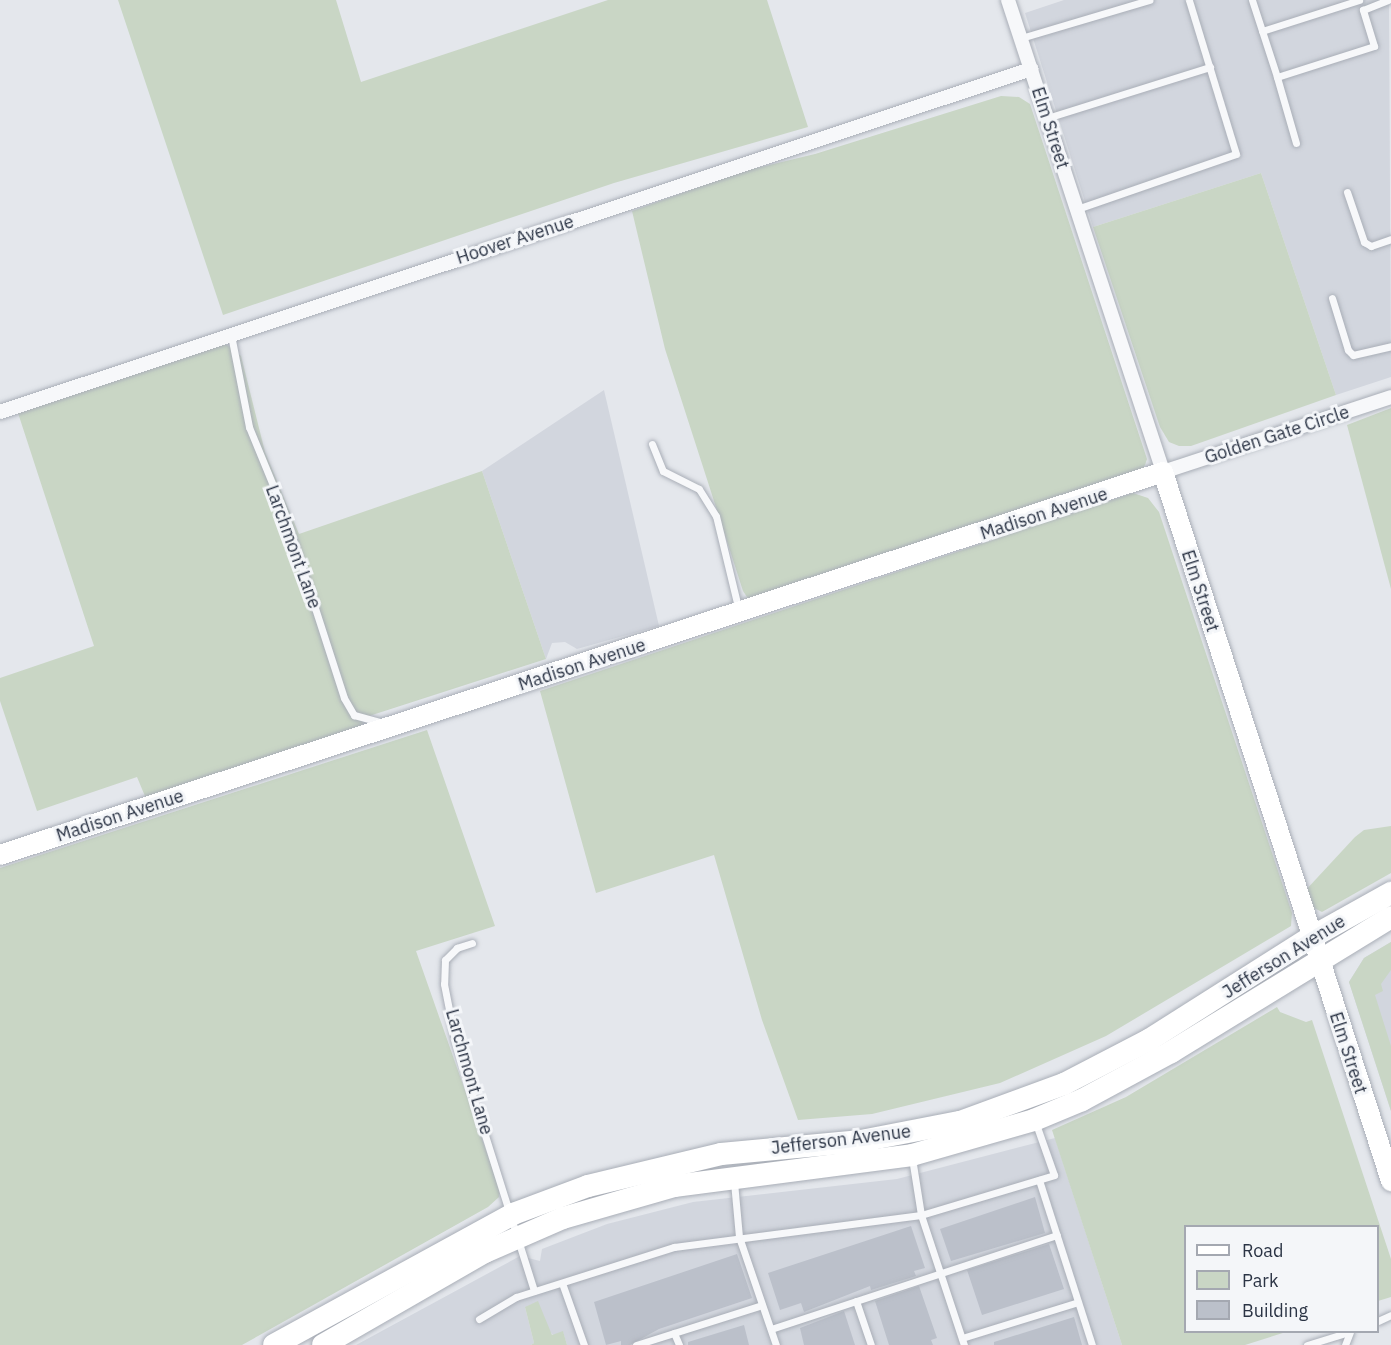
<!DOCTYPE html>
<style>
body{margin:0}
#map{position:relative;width:1391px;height:1345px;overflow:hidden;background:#e4e7ec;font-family:"IBM Plex Sans",sans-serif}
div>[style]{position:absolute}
.built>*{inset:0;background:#d2d6de}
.green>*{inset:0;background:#c9d6c5}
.building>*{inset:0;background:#bbc0ca}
.roads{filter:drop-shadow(0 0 2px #a9aeb7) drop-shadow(0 0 2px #a9aeb7)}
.lane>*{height:7px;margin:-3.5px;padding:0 3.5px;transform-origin:3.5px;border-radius:3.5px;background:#f7f8fa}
.street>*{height:14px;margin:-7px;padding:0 7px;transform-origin:7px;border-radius:7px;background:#f7f8fa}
.secondary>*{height:20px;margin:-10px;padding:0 10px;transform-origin:10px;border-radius:10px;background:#fff}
.primary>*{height:22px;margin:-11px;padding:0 11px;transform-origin:11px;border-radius:11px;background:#fff}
span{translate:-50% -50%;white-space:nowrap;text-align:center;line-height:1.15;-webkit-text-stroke:6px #f4f6f9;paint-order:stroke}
.street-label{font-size:18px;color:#2b3445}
.legend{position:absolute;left:1184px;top:1225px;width:195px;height:108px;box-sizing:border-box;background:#f4f6f9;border:2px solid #a4a8b1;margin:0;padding:8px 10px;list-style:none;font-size:18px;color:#2b3445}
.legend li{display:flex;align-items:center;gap:12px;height:30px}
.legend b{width:30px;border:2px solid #a4a8b1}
</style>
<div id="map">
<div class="built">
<i style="clip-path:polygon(1064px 0,1389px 0,1391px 377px,1336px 395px,1261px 173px,1093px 227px,1025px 13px)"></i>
<i style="clip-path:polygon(604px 390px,659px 626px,577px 649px,565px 642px,552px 643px,546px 659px,482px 471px)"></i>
<i style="clip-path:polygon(1391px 942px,1391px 1111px,1349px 982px,1364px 958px)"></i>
<i style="clip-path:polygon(1055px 1138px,1122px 1345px,567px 1345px,563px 1332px,553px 1335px,525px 1307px,534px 1343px,531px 1345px,356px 1345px,520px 1256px,540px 1261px,542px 1249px,607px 1224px,693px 1202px,897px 1179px)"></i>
</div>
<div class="green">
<i style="clip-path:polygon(118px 0,336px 0,361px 82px,608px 0,767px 0,808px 127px,614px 183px,223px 315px)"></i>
<i style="clip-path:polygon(1001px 96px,1019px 97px,1030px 104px,1147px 459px,1145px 465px,1142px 470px,749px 600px,743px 591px,665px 349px,632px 211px,744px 171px,815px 154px)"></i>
<i style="clip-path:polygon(1261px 173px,1336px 395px,1191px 446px,1179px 446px,1169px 442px,1160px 427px,1093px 227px)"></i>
<i style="clip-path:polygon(218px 345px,227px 345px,241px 356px,265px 452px,299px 534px,482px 471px,546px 659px,366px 717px,361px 726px,147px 801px,137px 777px,37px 811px,0 701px,0 678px,94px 646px,18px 413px)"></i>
<i style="clip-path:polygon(1391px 408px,1391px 589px,1347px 425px)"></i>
<i style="clip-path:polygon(1133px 493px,1148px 498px,1159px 512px,1292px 913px,1291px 926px,1106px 1036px,1000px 1083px,872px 1114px,798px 1120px,762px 1020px,714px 855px,596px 893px,540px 691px)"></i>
<i style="clip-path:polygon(427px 730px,495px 926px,416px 951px,500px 1190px,499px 1197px,488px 1207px,242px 1345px,0 1345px,0 868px)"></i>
<i style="clip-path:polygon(1391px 826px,1391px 873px,1322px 912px,1312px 907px,1304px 892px,1355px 837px,1364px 830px)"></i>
<i style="clip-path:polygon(1391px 942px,1391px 970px,1381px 984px,1383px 991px,1375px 995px,1391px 1046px,1391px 1111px,1349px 982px,1364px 958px)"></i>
<i style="clip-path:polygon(1277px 1007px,1280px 1012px,1306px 1022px,1312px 1020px,1391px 1259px,1391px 1297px,1378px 1301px,1378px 1226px,1186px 1226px,1186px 1332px,1286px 1332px,1245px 1345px,1122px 1345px,1052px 1130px,1126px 1097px)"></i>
<i style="clip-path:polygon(538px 1301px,552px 1335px,563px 1331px,567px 1345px,531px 1345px,534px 1343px,525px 1307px)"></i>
</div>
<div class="building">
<i style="clip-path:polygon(1035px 1197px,1045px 1233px,951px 1261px,940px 1229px)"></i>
<i style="clip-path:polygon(911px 1226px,925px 1268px,914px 1271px,916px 1276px,871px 1290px,870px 1286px,804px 1312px,801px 1303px,780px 1310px,768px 1273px)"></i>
<i style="clip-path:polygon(1049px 1244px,1064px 1289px,982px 1315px,967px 1270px)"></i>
<i style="clip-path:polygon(737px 1254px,752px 1298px,659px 1329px,630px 1345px,621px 1345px,621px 1341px,606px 1345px,594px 1302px)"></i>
<i style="clip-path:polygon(919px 1286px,937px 1338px,931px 1340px,933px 1345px,889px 1345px,875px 1301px)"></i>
<i style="clip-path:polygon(844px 1311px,855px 1345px,804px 1345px,800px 1328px)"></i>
<i style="clip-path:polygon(1074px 1317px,1082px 1345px,994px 1345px,994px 1342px)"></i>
<i style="clip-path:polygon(744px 1325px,749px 1345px,688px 1345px,688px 1342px)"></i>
</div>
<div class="roads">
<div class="lane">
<i style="left:1252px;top:0;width:81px;rotate:72deg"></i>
<i style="left:1262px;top:31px;width:102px;rotate:-17.7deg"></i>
<i style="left:1021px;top:38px;width:134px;rotate:-16.5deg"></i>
<i style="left:1047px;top:118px;width:171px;rotate:-17.4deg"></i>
<i style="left:1296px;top:143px;width:69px;rotate:-106.1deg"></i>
<i style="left:1277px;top:77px;width:102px;rotate:-17.7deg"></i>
<i style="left:1374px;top:46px;width:38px;rotate:-107deg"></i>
<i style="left:1363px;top:10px;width:27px;rotate:-22deg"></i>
<i style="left:1347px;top:192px;width:53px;rotate:71.2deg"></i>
<i style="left:1364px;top:242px;width:8px;rotate:30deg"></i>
<i style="left:1371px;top:246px;width:21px;rotate:-19deg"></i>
<i style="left:1077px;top:209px;width:168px;rotate:-19.1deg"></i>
<i style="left:1236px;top:154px;width:161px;rotate:-107deg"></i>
<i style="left:1332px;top:298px;width:54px;rotate:72.9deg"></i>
<i style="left:1348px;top:350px;width:7px;rotate:45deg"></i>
<i style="left:1353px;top:355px;width:39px;rotate:-13deg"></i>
<i style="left:231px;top:335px;width:94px;rotate:78.9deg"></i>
<i style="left:249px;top:427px;width:92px;rotate:67.6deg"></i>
<i style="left:284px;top:512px;width:195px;rotate:72.1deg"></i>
<i style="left:344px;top:698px;width:20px;rotate:60deg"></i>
<i style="left:354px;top:715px;width:31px;rotate:15deg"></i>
<i style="left:652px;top:444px;width:29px;rotate:68deg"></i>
<i style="left:663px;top:471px;width:40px;rotate:26.6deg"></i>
<i style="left:699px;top:489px;width:32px;rotate:58deg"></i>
<i style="left:716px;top:516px;width:98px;rotate:76.4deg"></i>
<i style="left:472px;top:943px;width:16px;rotate:162deg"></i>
<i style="left:457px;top:948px;width:17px;rotate:135deg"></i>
<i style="left:445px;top:960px;width:24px;rotate:92deg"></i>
<i style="left:444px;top:984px;width:57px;rotate:78.9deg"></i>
<i style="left:455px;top:1040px;width:263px;rotate:72.5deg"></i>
<i style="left:912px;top:1158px;width:58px;rotate:81deg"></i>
<i style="left:921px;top:1215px;width:137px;rotate:71.7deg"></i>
<i style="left:1039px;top:1180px;width:173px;rotate:72.2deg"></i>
<i style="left:734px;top:1182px;width:55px;rotate:84.8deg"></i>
<i style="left:739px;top:1237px;width:114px;rotate:71.1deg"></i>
<i style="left:562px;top:1283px;width:66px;rotate:70.5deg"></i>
<i style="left:856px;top:1301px;width:46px;rotate:71.2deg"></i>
<i style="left:479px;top:1319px;width:43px;rotate:-30.7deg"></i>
<i style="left:516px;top:1297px;width:166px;rotate:-17.6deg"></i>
<i style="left:674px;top:1247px;width:249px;rotate:-7.4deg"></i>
<i style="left:921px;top:1215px;width:139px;rotate:-16.7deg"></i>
<i style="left:1054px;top:1175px;width:54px;rotate:-109.4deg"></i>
<i style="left:1378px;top:1321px;width:14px;rotate:-25deg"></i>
<i style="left:771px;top:1329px;width:301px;rotate:-18.2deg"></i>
<i style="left:674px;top:1333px;width:13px;rotate:67deg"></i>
<i style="left:962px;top:1338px;width:121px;rotate:-17.2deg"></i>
<i style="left:636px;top:1345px;width:132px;rotate:-17.6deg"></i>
<i style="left:1307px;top:1345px;width:44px;rotate:-17.2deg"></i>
<i style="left:1345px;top:1345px;width:14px;rotate:-69deg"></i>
</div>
<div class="street">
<i style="left:1008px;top:0;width:497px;rotate:71.8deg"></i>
<i style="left:1163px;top:472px;width:240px;rotate:-18.2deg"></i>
<i style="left:0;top:412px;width:1087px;rotate:-18.4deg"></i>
</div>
<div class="secondary">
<i style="left:0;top:855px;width:1224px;rotate:-18.23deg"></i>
<i style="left:1163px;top:472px;width:745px;rotate:72.17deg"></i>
</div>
<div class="primary">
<i style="left:274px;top:1345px;width:273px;rotate:-28.7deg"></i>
<i style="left:513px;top:1214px;width:80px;rotate:-20.5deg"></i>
<i style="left:588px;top:1186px;width:137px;rotate:-13.5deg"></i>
<i style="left:721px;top:1154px;width:141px;rotate:-5.3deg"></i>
<i style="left:861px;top:1141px;width:101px;rotate:-10.9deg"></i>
<i style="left:960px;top:1122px;width:111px;rotate:-20.1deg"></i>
<i style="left:1064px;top:1084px;width:96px;rotate:-27.4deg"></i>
<i style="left:1149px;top:1040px;width:191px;rotate:-32.4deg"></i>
<i style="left:1310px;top:938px;width:93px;rotate:-29.1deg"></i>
<i style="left:323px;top:1345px;width:187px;rotate:-29.9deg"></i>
<i style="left:485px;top:1252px;width:85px;rotate:-23.6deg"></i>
<i style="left:563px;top:1218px;width:116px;rotate:-16.1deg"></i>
<i style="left:674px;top:1186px;width:240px;rotate:-7.4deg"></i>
<i style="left:912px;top:1155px;width:127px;rotate:-16deg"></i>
<i style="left:1034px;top:1120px;width:52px;rotate:-22.6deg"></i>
<i style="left:1082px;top:1100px;width:101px;rotate:-28.3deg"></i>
<i style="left:1171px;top:1052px;width:258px;rotate:-31.5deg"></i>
</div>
</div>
<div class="street-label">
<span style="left:1050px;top:128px;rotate:72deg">Elm Street</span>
<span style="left:515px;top:240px;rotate:-18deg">Hoover Avenue</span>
<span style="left:1277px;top:435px;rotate:-18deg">Golden Gate Circle</span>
<span style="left:1044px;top:514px;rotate:-18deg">Madison Avenue</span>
<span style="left:293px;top:547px;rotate:70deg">Larchmont Lane</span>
<span style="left:1200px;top:591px;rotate:72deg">Elm Street</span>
<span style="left:582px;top:665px;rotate:-18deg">Madison Avenue</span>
<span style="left:120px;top:816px;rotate:-18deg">Madison Avenue</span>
<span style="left:1284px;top:957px;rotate:-32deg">Jefferson Avenue</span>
<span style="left:1348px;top:1053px;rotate:72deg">Elm Street</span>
<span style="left:469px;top:1072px;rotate:74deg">Larchmont Lane</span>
<span style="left:841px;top:1140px;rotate:-7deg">Jefferson Avenue</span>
</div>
<ul class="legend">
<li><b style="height:8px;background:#fff"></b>Road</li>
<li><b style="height:16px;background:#c9d6c5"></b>Park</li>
<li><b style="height:16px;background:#bbc0ca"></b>Building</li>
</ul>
</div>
